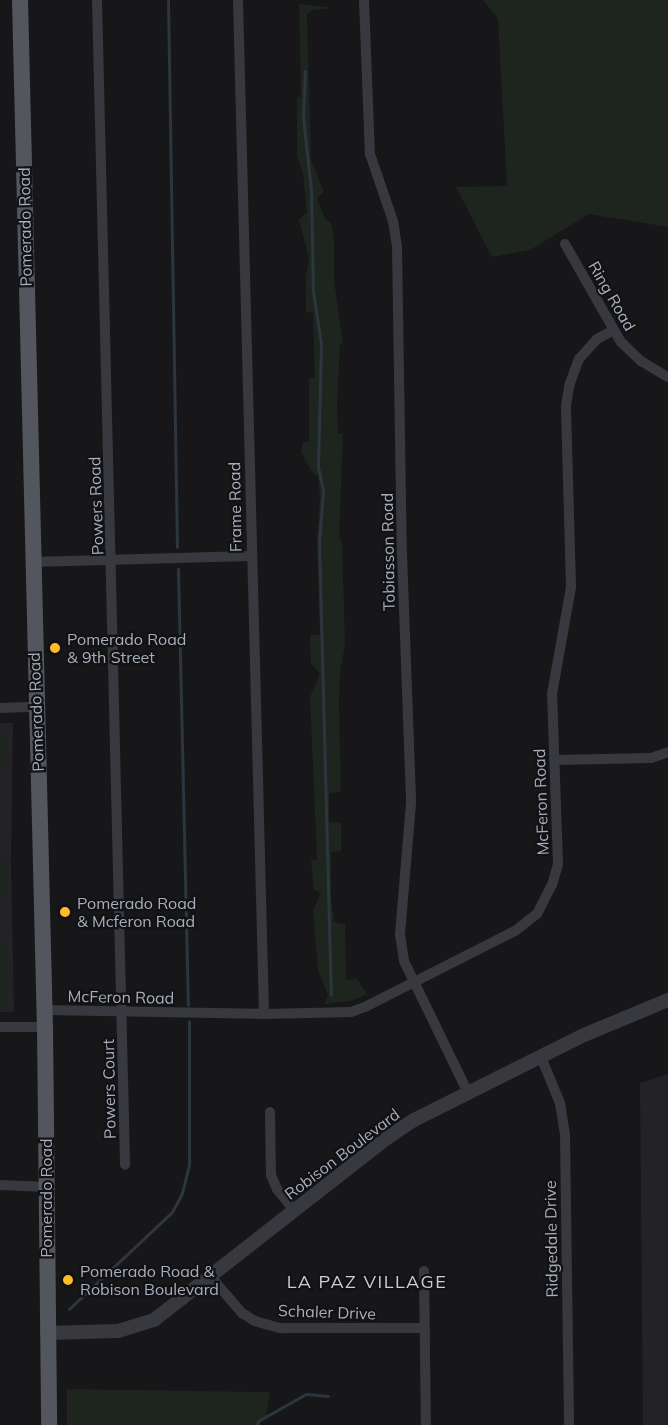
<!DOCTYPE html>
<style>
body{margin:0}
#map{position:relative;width:668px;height:1425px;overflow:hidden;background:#17171a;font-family:Mulish,sans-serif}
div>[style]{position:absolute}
.built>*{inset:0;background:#232327}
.green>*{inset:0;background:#1d251e}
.stream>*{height:3px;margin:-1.5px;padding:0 1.5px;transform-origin:1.5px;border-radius:1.5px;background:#2c363f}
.minor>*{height:10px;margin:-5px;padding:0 5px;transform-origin:5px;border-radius:5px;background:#38393f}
.tertiary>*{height:14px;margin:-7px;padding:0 7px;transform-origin:7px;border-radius:7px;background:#38393f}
.primary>*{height:16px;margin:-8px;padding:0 8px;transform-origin:8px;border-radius:8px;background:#54565e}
.dots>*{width:16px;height:16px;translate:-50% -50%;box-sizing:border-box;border:3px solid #121215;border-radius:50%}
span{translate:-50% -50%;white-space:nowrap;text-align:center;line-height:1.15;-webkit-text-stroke:4.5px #121215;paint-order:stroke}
.street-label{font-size:16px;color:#a8aebb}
.poi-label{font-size:16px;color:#a8aebb}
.left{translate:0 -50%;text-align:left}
.neighbourhood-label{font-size:18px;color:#cacdd6;letter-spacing:1.5px}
</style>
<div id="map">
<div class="built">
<i style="clip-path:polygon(0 723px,13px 723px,11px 861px,14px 1012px,0 1012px)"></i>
<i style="clip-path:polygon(668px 1074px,668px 1425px,643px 1425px,640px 1083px)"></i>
</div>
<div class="green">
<i style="clip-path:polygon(483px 0,668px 0,668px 227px,589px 214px,530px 250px,492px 257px,456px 187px,507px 186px,498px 19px)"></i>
<i style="clip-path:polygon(299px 4px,333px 8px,313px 10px,307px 14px,311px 160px,324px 192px,317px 198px,325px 219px,331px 222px,334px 240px,334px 281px,343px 342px,340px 344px,337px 404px,338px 433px,343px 434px,339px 539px,342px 540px,345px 644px,340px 672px,339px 704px,341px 792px,329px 793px,329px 822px,341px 823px,341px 851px,331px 852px,331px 897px,334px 922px,345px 924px,346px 980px,357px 979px,367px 994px,351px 1001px,324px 1004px,328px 995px,318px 970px,313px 910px,321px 893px,314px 890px,311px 860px,317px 859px,310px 697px,320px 674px,311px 663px,310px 635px,320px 635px,317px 539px,320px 496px,318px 475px,314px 475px,301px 452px,303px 442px,309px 442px,309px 378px,315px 378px,313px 313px,306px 312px,306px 277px,309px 259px,299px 220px,307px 212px,303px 173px,297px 156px,297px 98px,301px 96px)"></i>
<i style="clip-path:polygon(0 732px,6px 732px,0 792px)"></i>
<i style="clip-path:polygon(0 849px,6px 866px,4px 896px,0 901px)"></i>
<i style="clip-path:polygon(0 941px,8px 955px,7px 1004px,0 1003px)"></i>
<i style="clip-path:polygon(67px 1389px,255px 1392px,270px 1392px,266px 1417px,258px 1421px,257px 1425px,67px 1425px)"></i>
</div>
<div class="stream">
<i style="left:168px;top:0;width:547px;rotate:89.06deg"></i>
<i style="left:305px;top:71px;width:46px;rotate:92.5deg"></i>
<i style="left:303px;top:117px;width:73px;rotate:83.7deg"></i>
<i style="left:311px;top:190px;width:101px;rotate:88.9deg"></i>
<i style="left:313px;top:291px;width:54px;rotate:81.4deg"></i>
<i style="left:321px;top:344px;width:123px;rotate:91.4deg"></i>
<i style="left:318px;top:467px;width:25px;rotate:78deg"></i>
<i style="left:323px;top:491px;width:51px;rotate:94.5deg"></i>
<i style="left:319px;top:542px;width:453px;rotate:88.5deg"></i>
<i style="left:178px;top:569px;width:436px;rotate:88.7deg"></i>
<i style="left:69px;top:1309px;width:141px;rotate:-43.3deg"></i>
<i style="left:172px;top:1212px;width:21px;rotate:-62deg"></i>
<i style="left:182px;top:1193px;width:29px;rotate:-76deg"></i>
<i style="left:189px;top:1165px;width:144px;rotate:-90deg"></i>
<i style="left:257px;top:1425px;width:4px;rotate:-76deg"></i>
<i style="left:258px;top:1421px;width:55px;rotate:-29.4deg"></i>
<i style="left:306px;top:1394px;width:22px;rotate:5deg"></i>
</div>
<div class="minor">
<i style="left:97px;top:0;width:1165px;rotate:88.62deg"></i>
<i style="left:238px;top:0;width:1014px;rotate:88.53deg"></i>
<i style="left:364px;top:0;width:154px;rotate:87.8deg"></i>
<i style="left:370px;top:154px;width:71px;rotate:71.1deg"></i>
<i style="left:393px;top:221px;width:25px;rotate:81deg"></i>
<i style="left:397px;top:246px;width:308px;rotate:89.1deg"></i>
<i style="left:402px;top:554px;width:249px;rotate:87.9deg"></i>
<i style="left:411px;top:803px;width:132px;rotate:94.8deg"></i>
<i style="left:400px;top:935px;width:26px;rotate:81deg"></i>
<i style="left:404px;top:961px;width:147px;rotate:64.1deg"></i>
<i style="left:565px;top:244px;width:113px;rotate:60.3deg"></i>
<i style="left:621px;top:342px;width:28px;rotate:44deg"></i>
<i style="left:641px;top:361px;width:31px;rotate:31deg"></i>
<i style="left:32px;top:562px;width:219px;rotate:-1.6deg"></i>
<i style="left:0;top:708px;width:35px;rotate:-2deg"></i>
<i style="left:554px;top:760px;width:97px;rotate:-1.2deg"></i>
<i style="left:651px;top:758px;width:18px;rotate:-19deg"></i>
<i style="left:44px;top:1010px;width:220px;rotate:1deg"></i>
<i style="left:264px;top:1014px;width:87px;rotate:-1.3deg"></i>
<i style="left:351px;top:1012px;width:15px;rotate:-20deg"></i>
<i style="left:365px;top:1007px;width:168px;rotate:-26.9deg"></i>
<i style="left:515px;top:931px;width:28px;rotate:-38deg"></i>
<i style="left:537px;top:914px;width:33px;rotate:-63deg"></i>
<i style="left:552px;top:885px;width:22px;rotate:-74deg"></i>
<i style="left:558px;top:864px;width:170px;rotate:-92deg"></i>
<i style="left:552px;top:694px;width:109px;rotate:-79.9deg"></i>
<i style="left:571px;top:587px;width:181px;rotate:-91.6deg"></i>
<i style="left:566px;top:406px;width:20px;rotate:-81deg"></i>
<i style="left:569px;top:386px;width:29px;rotate:-70deg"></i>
<i style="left:579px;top:359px;width:27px;rotate:-48deg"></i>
<i style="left:597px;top:339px;width:17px;rotate:-28deg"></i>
<i style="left:0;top:1027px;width:45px"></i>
<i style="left:541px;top:1057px;width:50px;rotate:67.6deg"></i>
<i style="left:560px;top:1103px;width:31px;rotate:81deg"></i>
<i style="left:565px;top:1134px;width:291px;rotate:89.2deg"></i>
<i style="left:270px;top:1112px;width:63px;rotate:89.1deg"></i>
<i style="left:271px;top:1175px;width:15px;rotate:67deg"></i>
<i style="left:277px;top:1189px;width:28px;rotate:51deg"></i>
<i style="left:0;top:1185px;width:46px;rotate:2.5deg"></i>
<i style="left:424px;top:1271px;width:154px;rotate:89.3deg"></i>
<i style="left:211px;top:1277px;width:48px;rotate:49.3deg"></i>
<i style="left:242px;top:1313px;width:15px;rotate:32deg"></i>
<i style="left:255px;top:1321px;width:26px;rotate:16deg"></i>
<i style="left:280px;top:1328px;width:145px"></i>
</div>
<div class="tertiary">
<i style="left:47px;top:1333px;width:71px;rotate:-1.6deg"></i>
<i style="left:118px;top:1331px;width:38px;rotate:-17deg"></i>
<i style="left:154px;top:1320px;width:296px;rotate:-38deg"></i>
<i style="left:387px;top:1138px;width:32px;rotate:-34deg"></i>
<i style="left:414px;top:1120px;width:190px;rotate:-26.6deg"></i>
<i style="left:584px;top:1035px;width:91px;rotate:-22.6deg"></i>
</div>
<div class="primary">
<i style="left:20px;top:0;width:1027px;rotate:88.61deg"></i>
<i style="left:45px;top:1027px;width:398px;rotate:89.4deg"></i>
</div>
<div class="dots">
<i style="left:55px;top:648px;background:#ffbb2a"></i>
<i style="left:65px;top:912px;background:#ffbb2a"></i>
<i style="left:68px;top:1280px;background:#ffbb2a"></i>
</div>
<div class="street-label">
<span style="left:25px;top:227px;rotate:-91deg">Pomerado Road</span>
<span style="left:612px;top:296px;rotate:60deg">Ring Road</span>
<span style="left:96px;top:506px;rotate:-92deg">Powers Road</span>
<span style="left:235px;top:507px;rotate:-91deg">Frame Road</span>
<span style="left:388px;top:552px;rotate:-91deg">Tobiasson Road</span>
<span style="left:36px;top:712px;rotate:-92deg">Pomerado Road</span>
<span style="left:541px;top:802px;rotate:-92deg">McFeron Road</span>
<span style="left:121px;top:997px;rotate:1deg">McFeron Road</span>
<span style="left:109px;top:1089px;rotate:-91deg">Powers Court</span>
<span style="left:342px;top:1154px;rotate:-37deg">Robison Boulevard</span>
<span style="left:46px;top:1198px;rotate:-90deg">Pomerado Road</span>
<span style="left:551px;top:1239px;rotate:-91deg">Ridgedale Drive</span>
<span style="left:327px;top:1312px;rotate:2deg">Schaler Drive</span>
</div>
<div class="poi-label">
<span class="left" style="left:67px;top:648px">Pomerado Road<br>&amp; 9th Street</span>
<span class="left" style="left:77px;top:912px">Pomerado Road<br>&amp; Mcferon Road</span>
<span class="left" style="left:80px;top:1280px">Pomerado Road &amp;<br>Robison Boulevard</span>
</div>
<div class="neighbourhood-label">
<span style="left:367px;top:1282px">LA PAZ VILLAGE</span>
</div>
</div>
